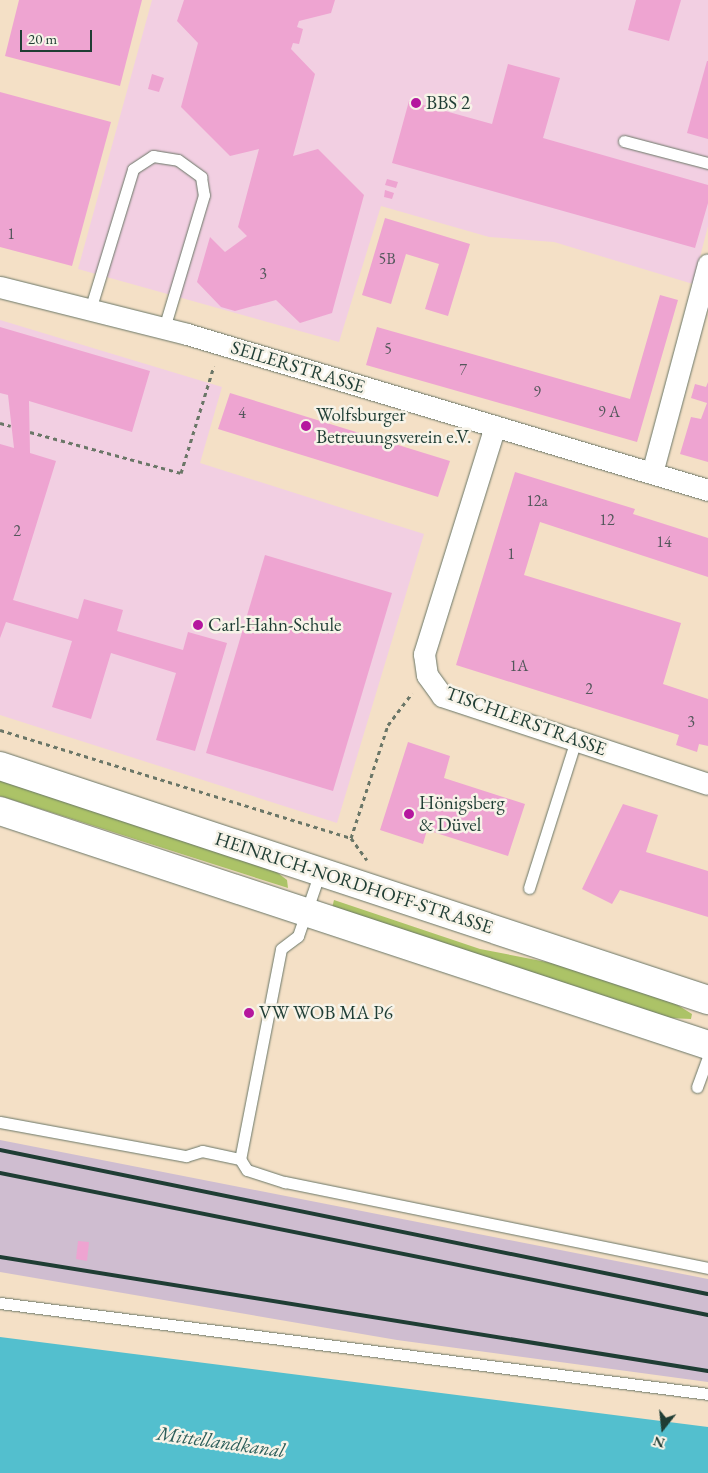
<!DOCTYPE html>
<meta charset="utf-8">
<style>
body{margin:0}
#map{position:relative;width:708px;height:1473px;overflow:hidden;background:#f4e0c6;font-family:"EB Garamond",serif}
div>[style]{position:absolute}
.built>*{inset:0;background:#f2cfe2}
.industrial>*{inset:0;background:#cfbdd0}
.green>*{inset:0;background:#acc367}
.water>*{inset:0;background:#53bfce}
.building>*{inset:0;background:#eea4d1}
.path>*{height:3px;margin-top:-1.5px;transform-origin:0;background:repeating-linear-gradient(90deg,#6a7667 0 4px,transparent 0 8px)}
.roads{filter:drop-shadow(0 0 1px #6a7667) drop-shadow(0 0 1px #6a7667)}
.service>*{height:11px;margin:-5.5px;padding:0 5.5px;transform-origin:5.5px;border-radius:5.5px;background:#fff}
.minor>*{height:21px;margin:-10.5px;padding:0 10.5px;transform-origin:10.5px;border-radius:10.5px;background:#fff}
.secondary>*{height:28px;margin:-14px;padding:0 14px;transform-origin:14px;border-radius:14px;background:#fff}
.rail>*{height:4px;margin:-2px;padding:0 2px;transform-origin:2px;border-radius:2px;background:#1f3d34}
.dots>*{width:14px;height:14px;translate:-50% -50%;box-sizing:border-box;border:2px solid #f7f3e8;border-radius:50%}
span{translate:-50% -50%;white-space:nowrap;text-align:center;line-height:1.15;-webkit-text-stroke:5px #f7f3e8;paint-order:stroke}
.number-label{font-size:16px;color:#53575b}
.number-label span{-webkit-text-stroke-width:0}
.poi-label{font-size:19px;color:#1f3d34}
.left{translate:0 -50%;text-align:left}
.street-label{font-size:19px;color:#1f3d34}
.water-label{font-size:20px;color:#2c5e5a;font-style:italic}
.north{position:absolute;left:638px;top:1403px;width:50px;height:50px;-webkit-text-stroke:4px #f7f3e8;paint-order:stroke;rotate:196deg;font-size:14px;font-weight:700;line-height:20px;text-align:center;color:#1f3d34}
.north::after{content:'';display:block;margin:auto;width:18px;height:22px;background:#1f3d34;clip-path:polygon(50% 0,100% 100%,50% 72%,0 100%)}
.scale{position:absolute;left:20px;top:30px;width:72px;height:22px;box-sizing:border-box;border:2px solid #1f3d34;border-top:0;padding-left:6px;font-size:15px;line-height:18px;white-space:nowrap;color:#1f3d34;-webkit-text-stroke:4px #f7f3e8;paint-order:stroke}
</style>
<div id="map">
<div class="built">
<i style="clip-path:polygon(152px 0,708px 0,708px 226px,693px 284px,554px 242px,489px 237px,381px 206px,339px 342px,78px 269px)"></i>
<i style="clip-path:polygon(0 320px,222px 387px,200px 463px,424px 534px,337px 823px,0 715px)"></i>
</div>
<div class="industrial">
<i style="clip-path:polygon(0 1140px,708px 1279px,708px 1382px,397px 1340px,0 1272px)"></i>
</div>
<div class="green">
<i style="clip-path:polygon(0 775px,265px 863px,287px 880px,288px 888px,0 796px)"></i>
<i style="clip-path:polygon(334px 900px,480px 949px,562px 965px,676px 1004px,692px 1014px,691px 1019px,669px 1018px,332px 908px)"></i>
</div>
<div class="water">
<i style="clip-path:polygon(0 1337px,708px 1427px,708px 1473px,0 1473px)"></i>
</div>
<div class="building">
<i style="clip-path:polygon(19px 0,142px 0,120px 86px,5px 56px)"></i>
<i style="clip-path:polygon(184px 0,335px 0,331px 13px,299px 21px,297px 27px,303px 29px,299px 44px,293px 43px,291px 49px,315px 74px,293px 156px,318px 149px,364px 195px,332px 313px,300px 323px,276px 300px,235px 311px,221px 307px,197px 282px,210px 237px,225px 252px,247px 236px,238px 227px,259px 149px,230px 156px,181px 107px,198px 43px,177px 21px)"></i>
<i style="clip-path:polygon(636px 0,681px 0,669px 41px,628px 30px)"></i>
<i style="clip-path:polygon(707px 61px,708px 61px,708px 139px,687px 133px)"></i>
<i style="clip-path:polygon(508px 64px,560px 78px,543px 138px,708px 185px,708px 203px,695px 248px,392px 163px,409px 101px,492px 124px)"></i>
<i style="clip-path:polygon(152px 74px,164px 78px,159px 92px,148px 89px)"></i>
<i style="clip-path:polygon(0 92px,111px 122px,72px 266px,0 247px)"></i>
<i style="clip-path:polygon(387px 179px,398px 182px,396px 188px,385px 185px)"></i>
<i style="clip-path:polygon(385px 190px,394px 193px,392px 199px,384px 197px)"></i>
<i style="clip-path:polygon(385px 218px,470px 244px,448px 316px,425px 309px,439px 264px,406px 254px,391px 304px,362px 295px)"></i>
<i style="clip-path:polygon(660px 295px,678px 300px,637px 442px,366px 365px,377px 327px,630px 399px)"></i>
<i style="clip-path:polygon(0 327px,150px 371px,132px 432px,29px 401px,30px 453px,56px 461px,13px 600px,78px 619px,84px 599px,123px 610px,117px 631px,183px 650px,188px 632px,227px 643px,195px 751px,156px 740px,176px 673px,111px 653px,91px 719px,52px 707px,72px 641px,6px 622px,0 638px,0 444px,14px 448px,8px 395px,0 393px)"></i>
<i style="clip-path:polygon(708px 382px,708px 462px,680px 454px,691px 417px,701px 419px,707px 403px,691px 398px,695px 384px,706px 387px)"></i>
<i style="clip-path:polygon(230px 393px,450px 461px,438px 497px,218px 429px)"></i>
<i style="clip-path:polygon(515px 472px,635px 509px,633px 514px,708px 538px,708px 577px,540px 522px,524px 575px,681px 623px,663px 684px,708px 699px,708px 746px,699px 744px,697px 752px,676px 745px,679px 735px,456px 665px)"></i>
<i style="clip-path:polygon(265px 555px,392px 593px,333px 791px,206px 753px)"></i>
<i style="clip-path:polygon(408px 742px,450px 756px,444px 778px,525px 804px,508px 856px,427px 830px,423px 844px,380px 830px)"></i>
<i style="clip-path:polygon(623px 804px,658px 815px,646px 852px,708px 871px,708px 917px,620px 890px,612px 904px,582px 889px)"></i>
<i style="clip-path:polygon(78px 1241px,89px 1242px,87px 1261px,76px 1259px)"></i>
</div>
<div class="path">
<i style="left:0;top:423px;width:11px;rotate:15deg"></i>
<i style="left:30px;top:432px;width:156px;rotate:15.2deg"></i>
<i style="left:181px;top:473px;width:112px;rotate:-72.9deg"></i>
<i style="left:0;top:730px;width:367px;rotate:17.1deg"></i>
<i style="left:351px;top:838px;width:27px;rotate:54deg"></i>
<i style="left:351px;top:838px;width:119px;rotate:-71.9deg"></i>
<i style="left:388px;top:725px;width:40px;rotate:-53deg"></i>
</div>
<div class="roads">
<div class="service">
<i style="left:624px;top:141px;width:87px;rotate:14.7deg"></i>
<i style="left:90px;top:310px;width:147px;rotate:-73deg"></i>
<i style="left:133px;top:169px;width:24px;rotate:-33deg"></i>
<i style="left:153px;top:156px;width:25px;rotate:9deg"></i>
<i style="left:178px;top:160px;width:29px;rotate:36deg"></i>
<i style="left:201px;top:177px;width:18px;rotate:81deg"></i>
<i style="left:204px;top:195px;width:139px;rotate:106.7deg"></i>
<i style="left:320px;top:872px;width:68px;rotate:109deg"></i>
<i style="left:298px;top:936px;width:21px;rotate:143deg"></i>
<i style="left:281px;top:949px;width:214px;rotate:101deg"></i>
<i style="left:240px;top:1159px;width:13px;rotate:58deg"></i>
<i style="left:247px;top:1170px;width:40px;rotate:18deg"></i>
<i style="left:285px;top:1182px;width:432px;rotate:11.5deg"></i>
<i style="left:529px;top:888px;width:155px;rotate:-72.4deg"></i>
<i style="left:697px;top:1087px;width:32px;rotate:-70deg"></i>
<i style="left:0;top:1122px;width:189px;rotate:10.4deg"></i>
<i style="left:186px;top:1156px;width:17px;rotate:-17deg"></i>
<i style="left:202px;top:1151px;width:39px;rotate:12deg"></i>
<i style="left:0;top:1303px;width:714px;rotate:7.32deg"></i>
</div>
<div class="minor">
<i style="left:0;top:287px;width:193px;rotate:14.1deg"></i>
<i style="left:187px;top:334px;width:544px;rotate:16.67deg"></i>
<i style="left:495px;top:426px;width:239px;rotate:107.3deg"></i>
<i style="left:424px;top:654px;width:21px;rotate:82deg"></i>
<i style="left:427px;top:675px;width:26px;rotate:54deg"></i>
<i style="left:442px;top:696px;width:280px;rotate:18.3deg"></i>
<i style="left:652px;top:473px;width:216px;rotate:-75deg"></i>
</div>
<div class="secondary">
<i style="left:0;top:766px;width:746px;rotate:18.29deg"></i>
<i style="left:0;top:811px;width:746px;rotate:18.29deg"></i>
</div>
</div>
<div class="rail">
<i style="left:0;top:1150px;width:722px;rotate:11.5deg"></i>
<i style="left:0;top:1173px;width:722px;rotate:11.34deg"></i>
<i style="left:0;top:1257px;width:717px;rotate:9.15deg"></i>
</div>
<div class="dots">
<i style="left:416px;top:103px;background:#b5179e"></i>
<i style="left:306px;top:426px;background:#b5179e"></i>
<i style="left:198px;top:625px;background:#b5179e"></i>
<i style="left:409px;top:814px;background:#b5179e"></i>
<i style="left:249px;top:1013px;background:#b5179e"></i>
</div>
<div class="number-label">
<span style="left:11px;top:234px">1</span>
<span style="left:387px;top:259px">5B</span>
<span style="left:263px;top:274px">3</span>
<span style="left:388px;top:349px">5</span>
<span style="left:463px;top:370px">7</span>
<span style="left:537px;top:392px">9</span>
<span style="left:609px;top:412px">9 A</span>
<span style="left:242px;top:413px">4</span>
<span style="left:537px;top:501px">12a</span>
<span style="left:607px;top:520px">12</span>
<span style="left:17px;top:531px">2</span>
<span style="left:664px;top:542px">14</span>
<span style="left:511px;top:554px">1</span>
<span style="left:519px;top:666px">1A</span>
<span style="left:589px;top:689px">2</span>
<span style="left:691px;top:722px">3</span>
</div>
<div class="poi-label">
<span class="left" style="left:426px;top:103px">BBS 2</span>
<span class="left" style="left:316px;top:426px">Wolfsburger<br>Betreuungsverein e.V.</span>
<span class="left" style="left:208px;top:625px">Carl-Hahn-Schule</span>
<span class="left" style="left:419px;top:814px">Hönigsberg<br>&amp; Düvel</span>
<span class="left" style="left:259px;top:1013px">VW WOB MA P6</span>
</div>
<div class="street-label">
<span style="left:298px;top:367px;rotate:17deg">SEILERSTRASSE</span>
<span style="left:526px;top:721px;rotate:20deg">TISCHLERSTRASSE</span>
<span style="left:354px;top:883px;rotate:18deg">HEINRICH-NORDHOFF-STRASSE</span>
</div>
<div class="water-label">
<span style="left:221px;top:1442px;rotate:8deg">Mittellandkanal</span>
</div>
<div class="north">N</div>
<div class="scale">20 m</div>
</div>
